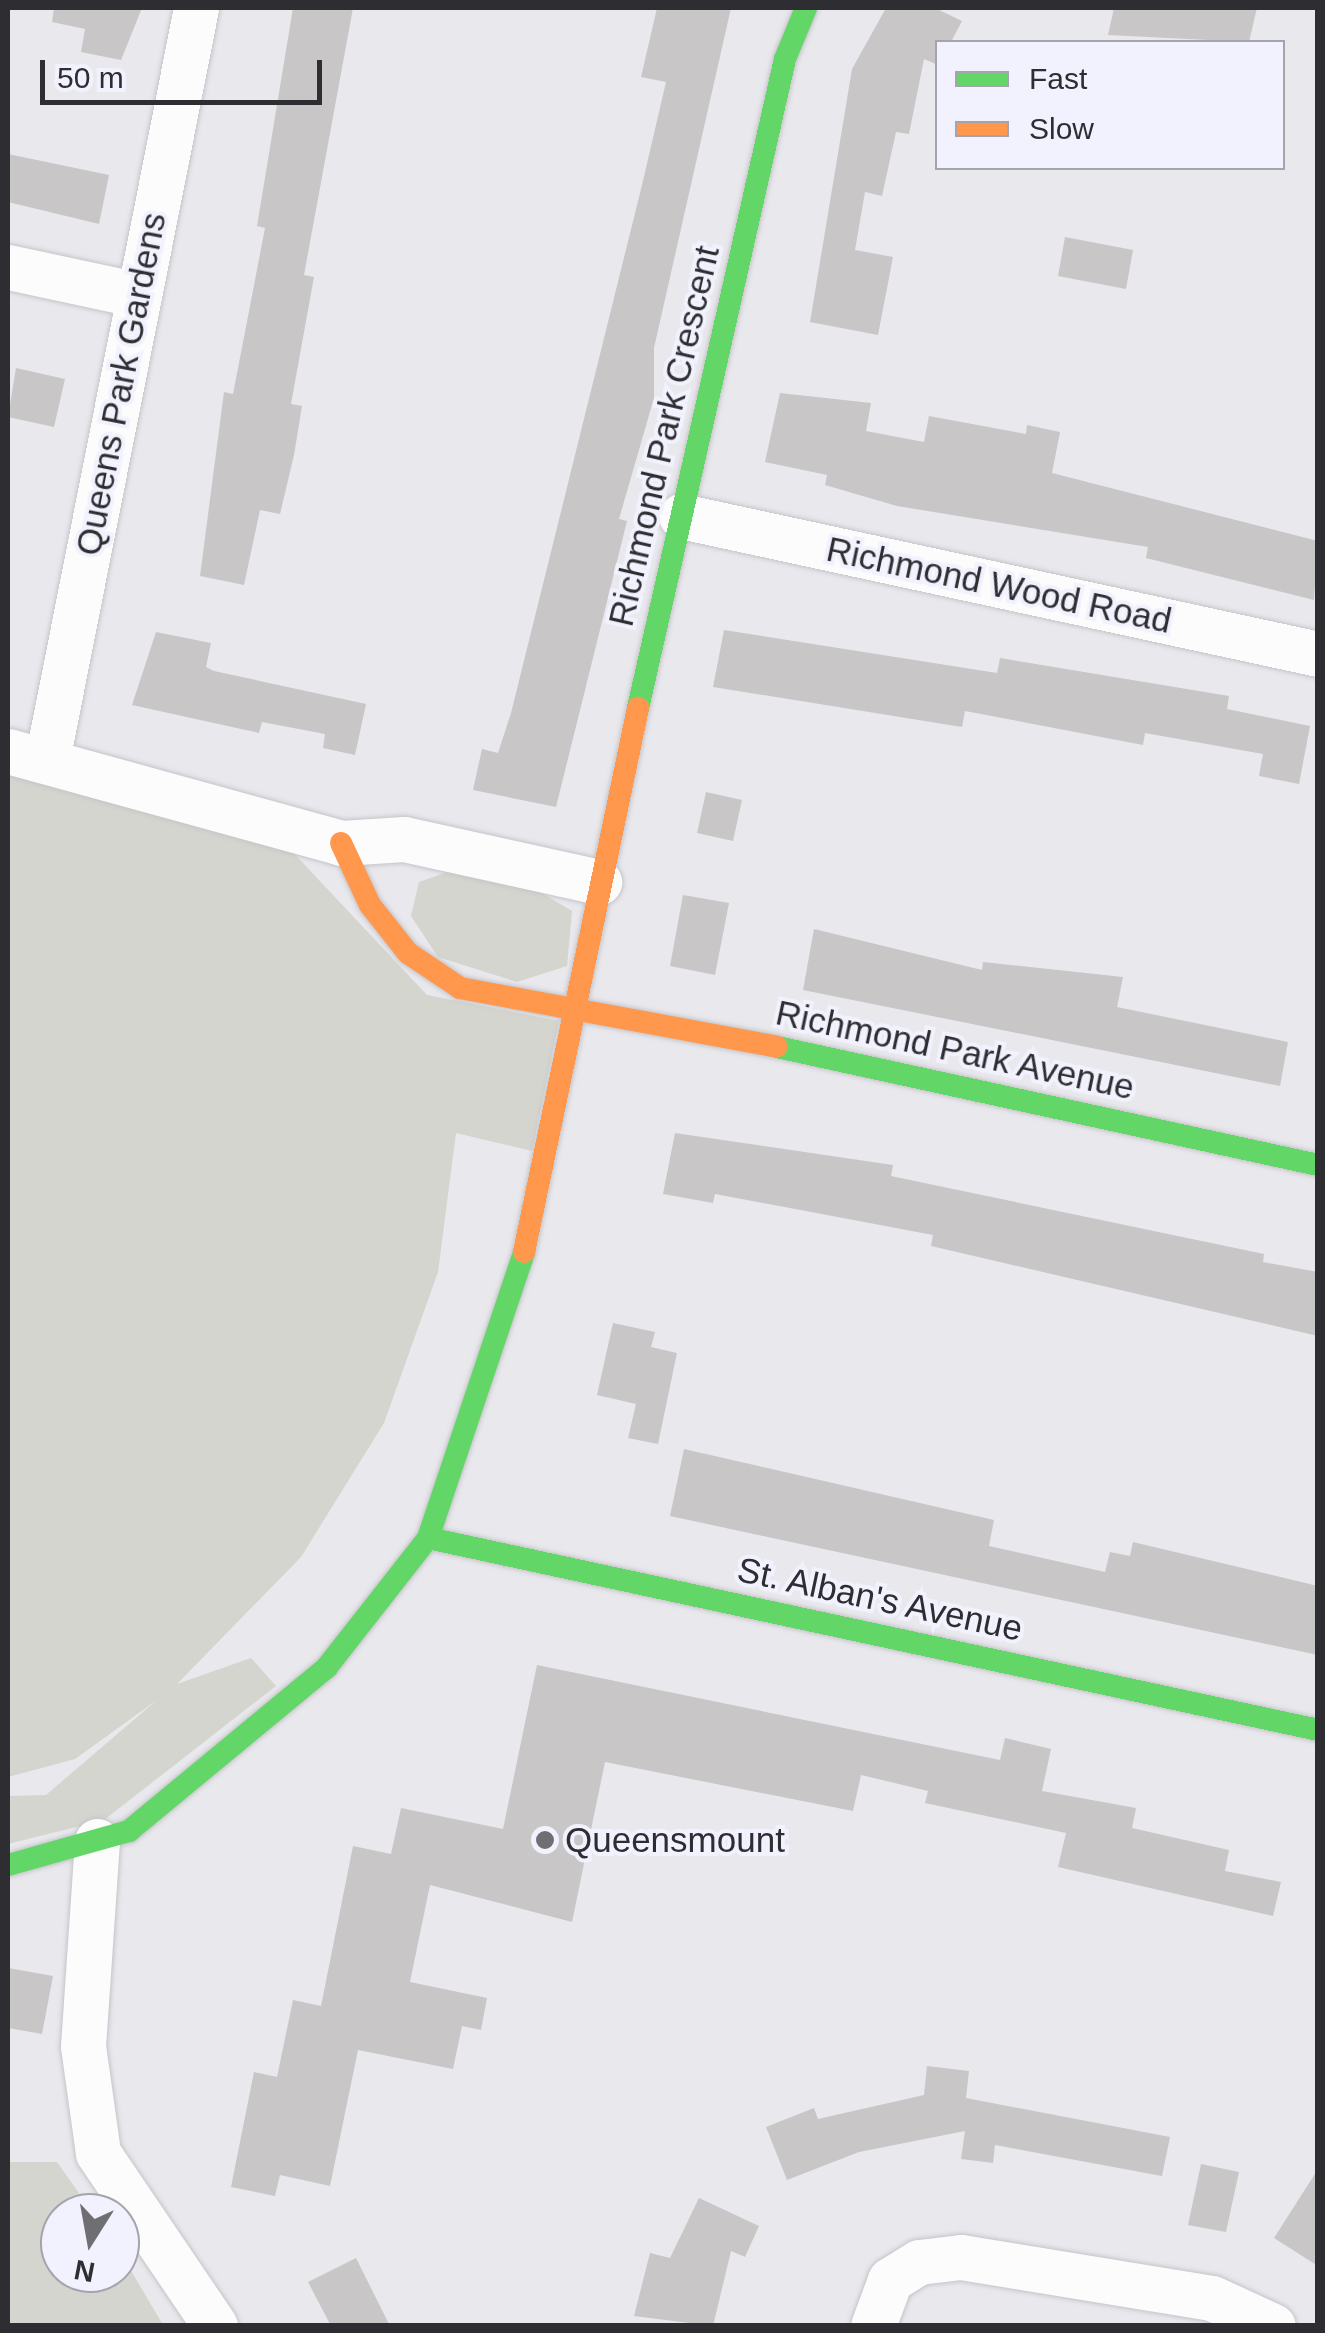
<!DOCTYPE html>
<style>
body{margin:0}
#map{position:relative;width:1325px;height:2333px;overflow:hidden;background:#e8e8ed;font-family:Helvetica,sans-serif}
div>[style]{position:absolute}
.green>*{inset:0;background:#d4d5ce}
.building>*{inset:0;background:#c9c6c8}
.roads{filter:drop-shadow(0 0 2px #c5c5c9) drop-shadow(0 0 2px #c5c5c9)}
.street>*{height:45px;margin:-22.5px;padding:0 22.5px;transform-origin:22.5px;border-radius:22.5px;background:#fcfcfc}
.fast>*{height:22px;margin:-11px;padding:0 11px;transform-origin:11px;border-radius:11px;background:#63d668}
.slow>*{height:22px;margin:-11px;padding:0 11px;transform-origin:11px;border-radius:11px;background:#ff974d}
.dots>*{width:28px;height:28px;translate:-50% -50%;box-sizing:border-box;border:5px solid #f2f2fe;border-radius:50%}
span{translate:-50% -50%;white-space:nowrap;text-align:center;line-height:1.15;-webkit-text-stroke:8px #f2f2fe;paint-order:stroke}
.street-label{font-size:35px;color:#2e2e32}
.poi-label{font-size:35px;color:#2e2e32}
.left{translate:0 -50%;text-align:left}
.frame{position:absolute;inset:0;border:10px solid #2e2e32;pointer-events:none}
.legend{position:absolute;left:935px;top:40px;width:350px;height:130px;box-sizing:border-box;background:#f2f2fe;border:2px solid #a4a4ac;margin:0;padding:12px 18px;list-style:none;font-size:30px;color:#2e2e32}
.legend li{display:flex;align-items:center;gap:20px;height:50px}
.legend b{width:50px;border:2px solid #a4a4ac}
.north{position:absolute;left:40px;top:2193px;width:100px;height:100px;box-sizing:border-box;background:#f2f2fe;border:2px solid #a4a4ac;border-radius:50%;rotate:191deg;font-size:28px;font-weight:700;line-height:40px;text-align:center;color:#2e2e32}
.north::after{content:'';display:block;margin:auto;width:35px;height:45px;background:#6f6f73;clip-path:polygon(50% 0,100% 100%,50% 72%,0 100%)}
.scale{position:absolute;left:40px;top:60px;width:282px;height:45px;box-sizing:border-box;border:5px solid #2e2e32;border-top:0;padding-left:12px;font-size:30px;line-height:35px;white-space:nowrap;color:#2e2e32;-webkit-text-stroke:8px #f2f2fe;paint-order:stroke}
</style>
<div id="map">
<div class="green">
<i style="clip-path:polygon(8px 757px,270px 828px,427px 995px,559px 1021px,532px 1151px,456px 1133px,438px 1272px,384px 1423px,301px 1557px,177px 1684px,251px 1658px,276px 1686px,104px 1820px,8px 1844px,8px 1796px,46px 1795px,157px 1700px,75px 1759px,8px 1777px)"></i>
<i style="clip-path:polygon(450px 871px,533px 888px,572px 911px,567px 966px,517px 982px,438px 957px,411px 916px,419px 882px)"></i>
<i style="clip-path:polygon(8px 2162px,57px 2162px,93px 2213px,60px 2213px,60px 2273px,120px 2273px,120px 2252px,163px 2325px,8px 2325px)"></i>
</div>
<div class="building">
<i style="clip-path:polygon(54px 8px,142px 8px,121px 60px,81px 52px,85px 29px,52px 22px)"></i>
<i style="clip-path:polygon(293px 8px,353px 8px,304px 275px,314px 277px,291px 404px,302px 406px,294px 455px,280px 514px,260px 510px,244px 585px,200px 576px,224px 392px,233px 394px,265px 228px,257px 226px)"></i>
<i style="clip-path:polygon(657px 8px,731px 8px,654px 348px,654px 398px,619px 519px,627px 521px,556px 807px,473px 790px,482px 749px,498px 753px,511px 713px,642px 185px,666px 82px,641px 77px)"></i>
<i style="clip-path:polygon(886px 8px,935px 8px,962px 21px,951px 42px,938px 42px,938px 65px,924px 59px,909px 134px,896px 132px,882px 196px,865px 192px,855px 250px,893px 257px,878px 335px,810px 322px,852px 69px)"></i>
<i style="clip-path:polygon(1114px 8px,1257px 8px,1249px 42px,1108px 35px)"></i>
<i style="clip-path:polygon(8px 154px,109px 175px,99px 224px,8px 202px)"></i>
<i style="clip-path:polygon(1065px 237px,1133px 250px,1126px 289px,1058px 276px)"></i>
<i style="clip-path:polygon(16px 368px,65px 379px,54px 427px,8px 417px)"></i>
<i style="clip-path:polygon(780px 393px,871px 403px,866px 431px,924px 442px,929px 416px,1026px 434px,1027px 425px,1060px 432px,1052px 473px,1318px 541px,1314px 600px,1146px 558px,1148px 547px,897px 506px,825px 485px,827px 475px,765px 462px)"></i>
<i style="clip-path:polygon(724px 630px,997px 673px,1000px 658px,1229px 696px,1227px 709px,1310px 726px,1299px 784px,1259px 776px,1263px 754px,1145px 733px,1143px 745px,965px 711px,962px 727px,713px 687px)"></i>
<i style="clip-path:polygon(156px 632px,211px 643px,206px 667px,214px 671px,366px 704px,355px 755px,323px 748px,325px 734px,262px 722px,259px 733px,132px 705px)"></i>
<i style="clip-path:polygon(706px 792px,742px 800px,733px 841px,697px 833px)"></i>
<i style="clip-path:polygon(683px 895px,729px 903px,715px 975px,670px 966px)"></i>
<i style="clip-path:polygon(814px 929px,982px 970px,983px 962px,1123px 977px,1117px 1007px,1288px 1042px,1280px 1086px,803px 990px)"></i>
<i style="clip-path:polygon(675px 1133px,893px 1165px,891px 1176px,1264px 1254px,1263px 1262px,1318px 1272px,1318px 1336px,931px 1246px,933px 1235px,715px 1194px,713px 1203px,663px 1194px)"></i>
<i style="clip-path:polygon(613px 1323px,655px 1332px,651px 1347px,677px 1353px,658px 1444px,628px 1438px,636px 1404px,597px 1395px)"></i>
<i style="clip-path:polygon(684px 1449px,994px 1520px,989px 1546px,1105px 1572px,1110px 1552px,1130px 1556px,1133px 1542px,1318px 1586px,1318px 1655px,670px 1516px)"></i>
<i style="clip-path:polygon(537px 1665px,1000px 1760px,1005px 1738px,1051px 1749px,1042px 1791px,1136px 1808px,1132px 1828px,1229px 1850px,1225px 1871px,1281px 1882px,1273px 1916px,1058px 1867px,1066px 1833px,925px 1803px,928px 1791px,861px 1775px,853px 1811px,605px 1762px,572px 1922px,430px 1885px,410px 1982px,487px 1998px,481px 2030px,462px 2026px,453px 2069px,358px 2050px,330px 2186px,280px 2175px,275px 2196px,231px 2187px,254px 2072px,277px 2077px,293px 2000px,321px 2006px,353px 1846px,391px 1854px,401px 1808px,503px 1829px)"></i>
<i style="clip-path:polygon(8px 1968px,53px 1976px,42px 2034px,8px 2028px)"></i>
<i style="clip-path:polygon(927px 2066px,969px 2071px,966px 2098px,1170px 2137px,1162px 2176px,995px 2145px,993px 2163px,961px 2159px,965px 2131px,859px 2152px,787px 2180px,766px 2127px,814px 2108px,818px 2119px,924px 2095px)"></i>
<i style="clip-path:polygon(1201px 2164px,1239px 2172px,1226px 2232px,1188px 2225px)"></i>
<i style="clip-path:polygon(1318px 2169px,1318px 2266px,1274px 2238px)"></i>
<i style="clip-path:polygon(699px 2198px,759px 2226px,745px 2257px,731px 2251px,713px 2326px,634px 2316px,650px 2253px,670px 2258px)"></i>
<i style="clip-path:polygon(356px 2258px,390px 2326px,331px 2326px,308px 2282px)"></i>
</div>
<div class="roads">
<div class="street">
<i style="left:8px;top:267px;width:134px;rotate:12.1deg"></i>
<i style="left:681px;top:516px;width:652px;rotate:12.22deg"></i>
<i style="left:8px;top:751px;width:345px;rotate:15.4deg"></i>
<i style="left:341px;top:843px;width:63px;rotate:-3.6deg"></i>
<i style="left:404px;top:839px;width:200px;rotate:12.4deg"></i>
<i style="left:47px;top:760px;width:767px;rotate:-78.79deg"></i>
<i style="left:97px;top:1841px;width:205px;rotate:93.9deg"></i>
<i style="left:83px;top:2046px;width:108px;rotate:82deg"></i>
<i style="left:98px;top:2153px;width:209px;rotate:55.9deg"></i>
<i style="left:873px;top:2326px;width:49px;rotate:-69.7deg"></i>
<i style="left:890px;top:2280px;width:34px;rotate:-32deg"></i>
<i style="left:919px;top:2262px;width:42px;rotate:-6.8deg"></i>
<i style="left:961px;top:2257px;width:254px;rotate:9.3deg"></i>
<i style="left:1212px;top:2298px;width:67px;rotate:24.7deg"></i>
</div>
<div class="fast">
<i style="left:638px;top:708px;width:665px;rotate:-77.24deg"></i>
<i style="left:785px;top:59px;width:55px;rotate:-67.6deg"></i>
<i style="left:777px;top:1047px;width:554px;rotate:12.3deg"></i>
<i style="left:428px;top:1538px;width:910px;rotate:12.17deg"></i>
<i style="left:8px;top:1865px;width:126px;rotate:-15.7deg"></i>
<i style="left:129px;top:1831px;width:257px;rotate:-39.6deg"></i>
<i style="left:327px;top:1667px;width:164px;rotate:-51.9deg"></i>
<i style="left:428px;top:1538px;width:302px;rotate:-71.4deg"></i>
</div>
<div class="slow">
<i style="left:341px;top:843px;width:68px;rotate:64.9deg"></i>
<i style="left:370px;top:905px;width:61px;rotate:51.6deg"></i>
<i style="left:408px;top:953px;width:63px;rotate:33.9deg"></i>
<i style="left:460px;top:988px;width:322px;rotate:10.5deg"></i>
<i style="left:524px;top:1252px;width:556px;rotate:-78.16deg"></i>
</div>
</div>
<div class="dots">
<i style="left:545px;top:1840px;background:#6f6f73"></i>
</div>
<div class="street-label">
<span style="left:121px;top:384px;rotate:-79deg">Queens Park Gardens</span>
<span style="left:664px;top:436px;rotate:-77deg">Richmond Park Crescent</span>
<span style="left:999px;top:585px;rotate:12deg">Richmond Wood Road</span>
<span style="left:955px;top:1050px;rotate:12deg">Richmond Park Avenue</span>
<span style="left:880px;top:1599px;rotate:12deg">St. Alban's Avenue</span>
</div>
<div class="poi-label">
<span class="left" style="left:565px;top:1840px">Queensmount</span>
</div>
<div class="frame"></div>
<ul class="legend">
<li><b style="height:12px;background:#63d668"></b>Fast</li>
<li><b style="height:12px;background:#ff974d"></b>Slow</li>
</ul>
<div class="north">N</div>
<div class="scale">50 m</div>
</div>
